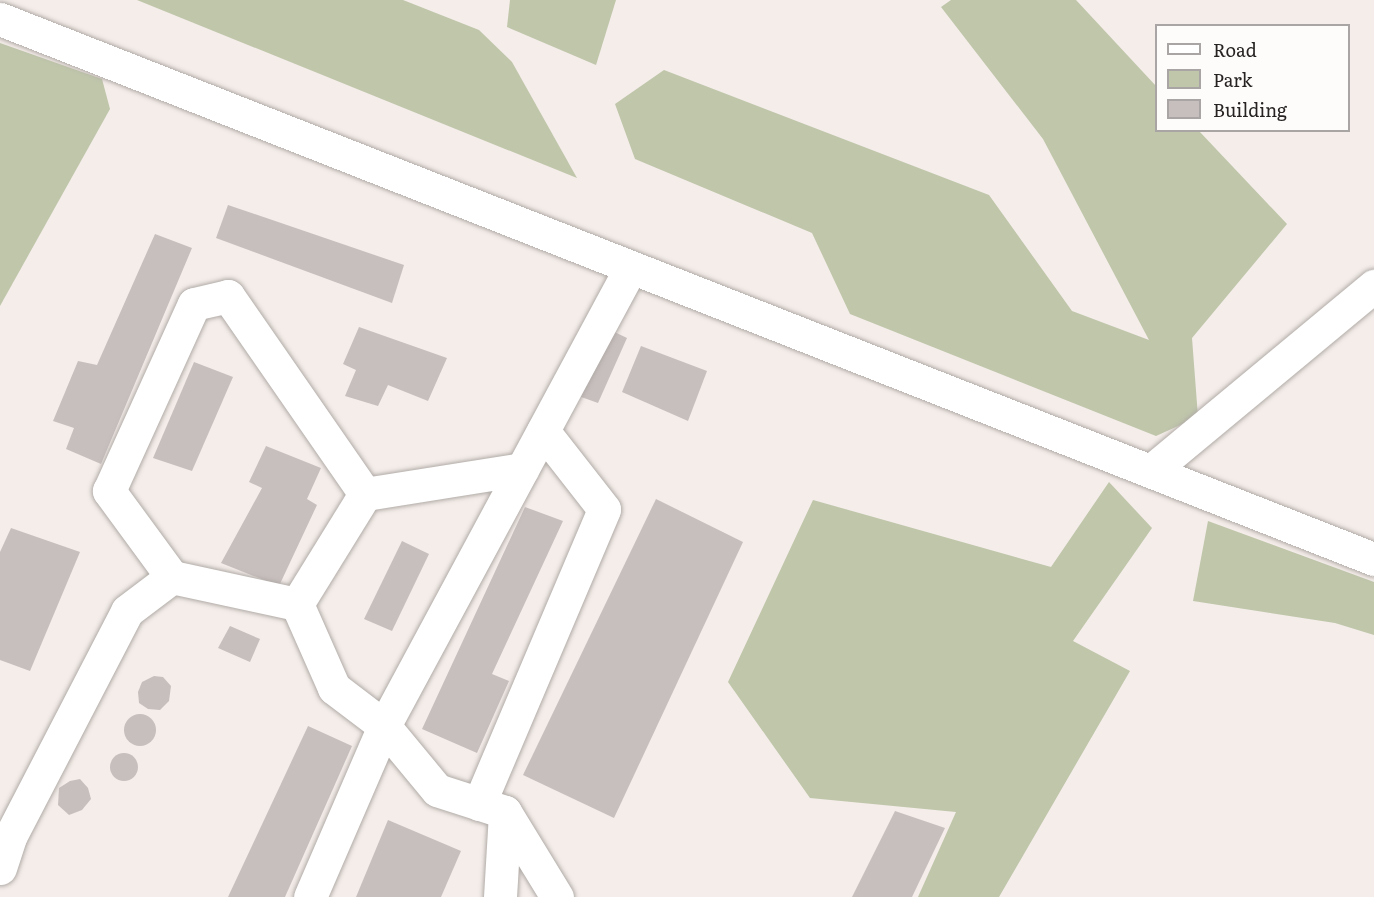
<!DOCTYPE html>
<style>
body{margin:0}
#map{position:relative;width:1374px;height:897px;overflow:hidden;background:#f4ede9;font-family:Literata,serif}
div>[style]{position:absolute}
.green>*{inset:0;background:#bfc6aa}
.building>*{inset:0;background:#c7bfbe}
.round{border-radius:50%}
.roads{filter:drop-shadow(0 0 2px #b1aba7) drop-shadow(0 0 2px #b1aba7)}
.minor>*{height:33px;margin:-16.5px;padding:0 16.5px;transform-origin:16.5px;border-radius:16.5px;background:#fff}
.major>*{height:33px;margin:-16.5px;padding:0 16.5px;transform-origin:16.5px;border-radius:16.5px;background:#fff}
span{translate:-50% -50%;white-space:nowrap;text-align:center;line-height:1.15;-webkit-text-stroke:5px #fefcfa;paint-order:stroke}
.legend{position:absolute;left:1155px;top:24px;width:195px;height:108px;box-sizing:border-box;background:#fefcfa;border:2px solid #a8a5a4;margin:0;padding:8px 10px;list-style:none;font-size:18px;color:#262322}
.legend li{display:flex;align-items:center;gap:12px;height:30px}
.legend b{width:30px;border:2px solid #a8a5a4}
</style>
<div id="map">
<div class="green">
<i style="clip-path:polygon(137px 0,403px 0,479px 30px,512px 62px,577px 178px)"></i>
<i style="clip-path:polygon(510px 0,616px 0,596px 65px,507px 27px)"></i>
<i style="clip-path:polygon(951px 0,1076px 0,1156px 86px,1156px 130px,1199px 131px,1287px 224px,1192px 338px,1198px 417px,1156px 436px,850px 314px,812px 233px,635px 159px,615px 104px,664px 70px,989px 195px,1072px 311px,1149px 340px,1043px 139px,941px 7px)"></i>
<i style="clip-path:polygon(0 43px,102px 79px,110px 109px,0 306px)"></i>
<i style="clip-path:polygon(1109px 482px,1152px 528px,1073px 641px,1130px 671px,999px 897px,918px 897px,956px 812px,810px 798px,728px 682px,813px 500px,1051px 567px)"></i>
<i style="clip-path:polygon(1208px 521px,1374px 582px,1374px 635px,1335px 623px,1193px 601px)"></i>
</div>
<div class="building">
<i style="clip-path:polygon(228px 205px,404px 265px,392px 303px,216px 238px)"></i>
<i style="clip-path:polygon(155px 234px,192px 248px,101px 464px,66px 449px,74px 428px,53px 421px,78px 361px,97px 365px)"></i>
<i style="clip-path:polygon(602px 326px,627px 338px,598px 403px,570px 393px)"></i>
<i style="clip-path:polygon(359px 327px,447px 358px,428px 401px,388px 385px,378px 406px,345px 396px,356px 370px,343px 364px)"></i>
<i style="clip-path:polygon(641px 346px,707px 371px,688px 421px,622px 392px)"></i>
<i style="clip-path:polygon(194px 362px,233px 377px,192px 471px,153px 458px)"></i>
<i style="clip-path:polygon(266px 446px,321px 468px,307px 499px,317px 505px,279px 586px,221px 563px,262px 488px,249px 482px)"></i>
<i style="clip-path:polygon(656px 499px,743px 542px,614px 818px,523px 775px)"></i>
<i style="clip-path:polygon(525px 507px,563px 521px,492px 674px,509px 681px,477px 753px,422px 729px)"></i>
<i style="clip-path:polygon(11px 528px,80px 552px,30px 671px,0 660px,0 552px)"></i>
<i style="clip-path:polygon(402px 541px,429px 554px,392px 631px,364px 619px)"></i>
<i style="clip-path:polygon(230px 626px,260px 639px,250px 662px,218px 648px)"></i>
<i style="clip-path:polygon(154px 676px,163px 677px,171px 686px,169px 701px,160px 710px,148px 709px,139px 703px,138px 692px,142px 682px)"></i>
<i class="round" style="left:124px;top:714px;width:32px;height:32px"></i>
<i style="clip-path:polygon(308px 726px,352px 746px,285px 897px,228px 897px)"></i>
<i class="round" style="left:110px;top:753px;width:28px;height:28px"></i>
<i style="clip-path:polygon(80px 779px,88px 788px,91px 799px,82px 810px,69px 815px,58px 805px,59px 788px,70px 781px)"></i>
<i style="clip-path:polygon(895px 811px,945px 828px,912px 897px,852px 897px)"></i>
<i style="clip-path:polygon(388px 820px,461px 851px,441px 897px,356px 897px)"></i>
</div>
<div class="roads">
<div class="minor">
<i style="left:1151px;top:471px;width:290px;rotate:-39.7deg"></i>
<i style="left:172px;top:577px;width:107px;rotate:-126.2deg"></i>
<i style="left:109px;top:491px;width:205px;rotate:-65.6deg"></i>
<i style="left:194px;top:304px;width:35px;rotate:-13deg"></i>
<i style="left:228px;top:296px;width:241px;rotate:55.3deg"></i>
<i style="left:365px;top:494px;width:159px;rotate:-9deg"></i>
<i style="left:297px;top:604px;width:92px;rotate:66.2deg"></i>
<i style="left:334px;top:688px;width:63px;rotate:37.2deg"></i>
<i style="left:384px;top:726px;width:186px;rotate:113.4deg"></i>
<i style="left:479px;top:804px;width:320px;rotate:-67deg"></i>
<i style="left:604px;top:509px;width:99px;rotate:-128deg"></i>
<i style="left:0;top:868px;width:33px;rotate:-72deg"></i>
<i style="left:10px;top:837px;width:254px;rotate:-62.6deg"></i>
<i style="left:127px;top:611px;width:56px;rotate:-37.1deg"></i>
<i style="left:172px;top:577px;width:128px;rotate:12.2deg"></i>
<i style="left:297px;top:604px;width:129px;rotate:-58.3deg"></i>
<i style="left:500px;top:897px;width:85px;rotate:-86.6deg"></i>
<i style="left:557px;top:897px;width:100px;rotate:-121.5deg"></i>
<i style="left:505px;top:812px;width:71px;rotate:-162.1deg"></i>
<i style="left:437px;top:790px;width:83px;rotate:-129.6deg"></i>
<i style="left:384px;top:726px;width:521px;rotate:-61.71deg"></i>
</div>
<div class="major">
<i style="left:0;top:19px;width:1476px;rotate:21.46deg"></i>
</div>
</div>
<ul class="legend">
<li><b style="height:8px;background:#fff"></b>Road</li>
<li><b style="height:16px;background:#bfc6aa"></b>Park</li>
<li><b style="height:16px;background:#c7bfbe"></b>Building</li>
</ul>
</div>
